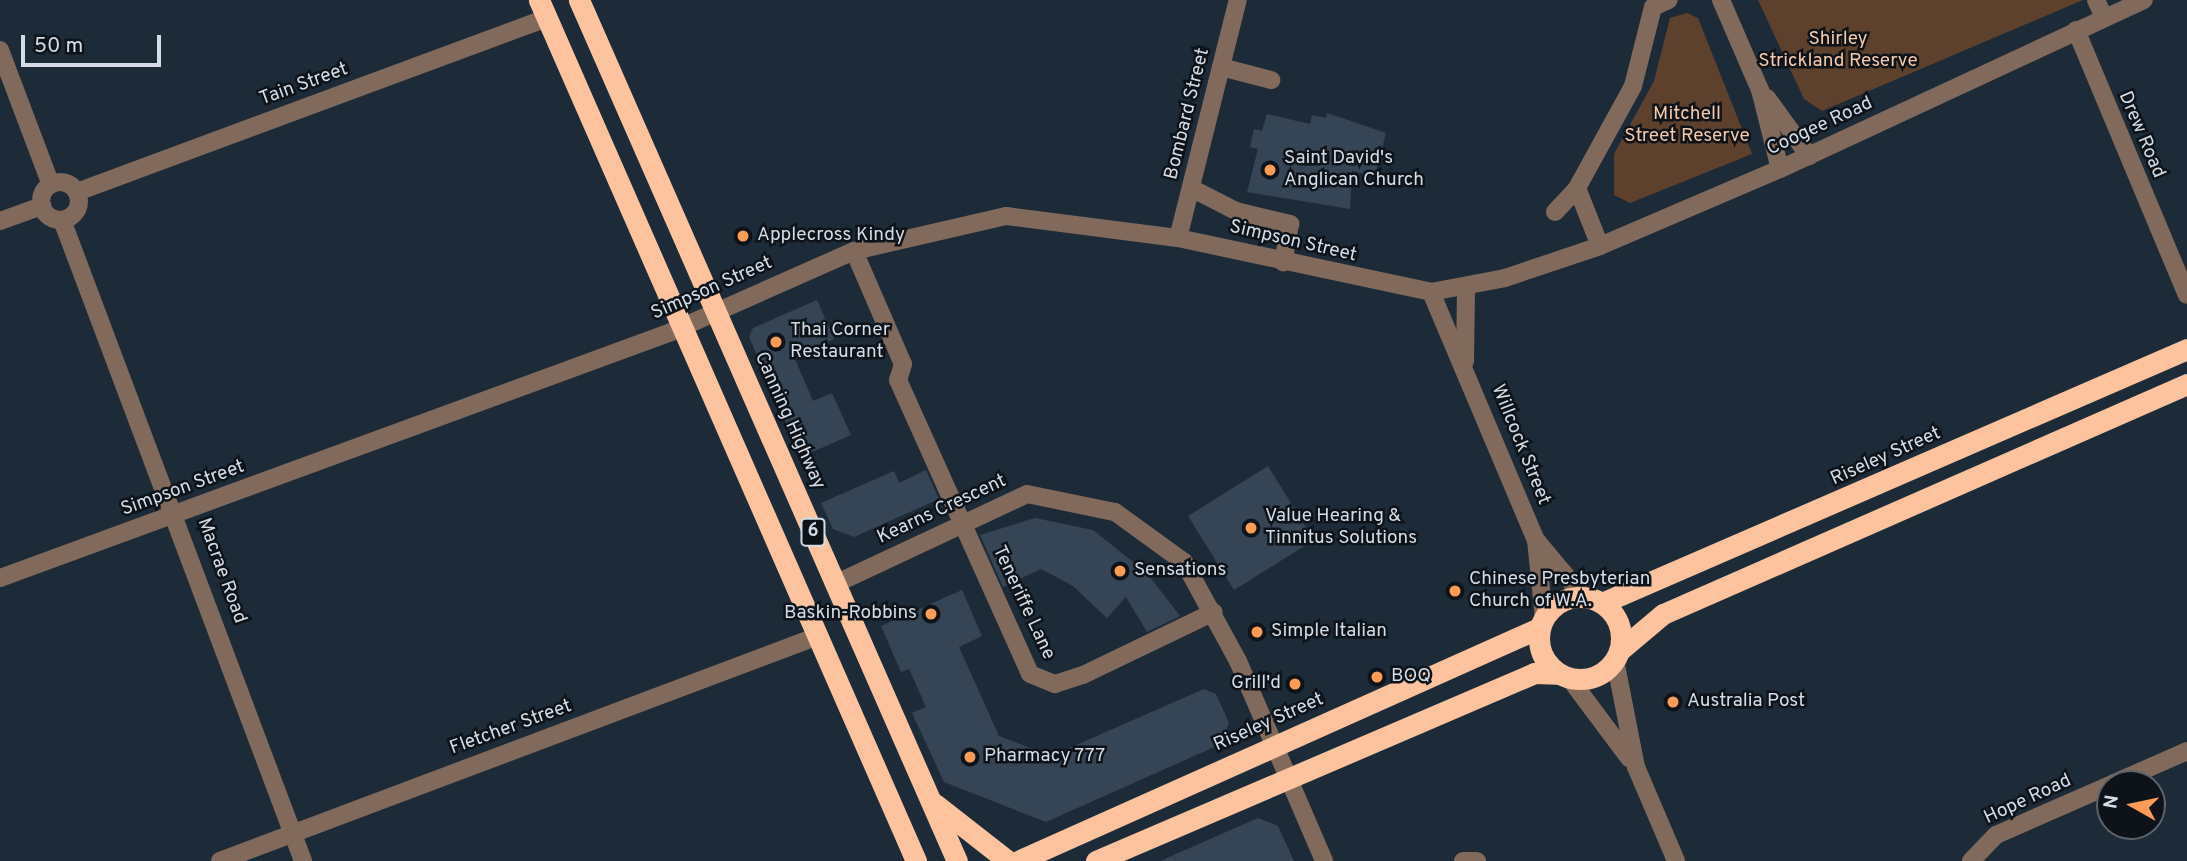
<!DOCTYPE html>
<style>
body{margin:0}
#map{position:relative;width:2187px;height:861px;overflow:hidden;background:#1d2b39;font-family:Overpass,sans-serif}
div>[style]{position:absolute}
.green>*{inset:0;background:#5e412d}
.building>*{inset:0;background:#364555}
.minor>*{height:18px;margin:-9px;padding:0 9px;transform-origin:9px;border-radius:9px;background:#816a5b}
.minor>.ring{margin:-9px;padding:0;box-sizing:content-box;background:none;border:18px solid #816a5b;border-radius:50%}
.highway>*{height:21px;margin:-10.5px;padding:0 10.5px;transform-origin:10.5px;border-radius:10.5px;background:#fcc39e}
.highway>.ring{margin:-10.5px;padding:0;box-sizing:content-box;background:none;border:21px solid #fcc39e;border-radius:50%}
.dots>*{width:19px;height:19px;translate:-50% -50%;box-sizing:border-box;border:4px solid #0d1319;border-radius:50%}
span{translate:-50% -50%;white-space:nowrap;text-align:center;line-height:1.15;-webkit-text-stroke:5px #0d1319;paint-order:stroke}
.shield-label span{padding:2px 5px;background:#0d1319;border:2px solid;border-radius:5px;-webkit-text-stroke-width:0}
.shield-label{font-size:18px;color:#d4dde7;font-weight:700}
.park-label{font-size:19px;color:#f7c8aa}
.street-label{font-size:19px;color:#d4dde7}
.poi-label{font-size:19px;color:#d4dde7}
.left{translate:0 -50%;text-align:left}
.right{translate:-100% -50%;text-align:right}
.north{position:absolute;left:2096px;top:770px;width:70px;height:70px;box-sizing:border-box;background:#0d1319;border:2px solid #5d646b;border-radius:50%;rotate:279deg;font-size:19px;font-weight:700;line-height:28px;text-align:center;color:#d4dde7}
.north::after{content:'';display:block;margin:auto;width:24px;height:32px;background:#fd9c56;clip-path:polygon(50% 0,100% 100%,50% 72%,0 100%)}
.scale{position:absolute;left:21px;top:35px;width:140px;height:32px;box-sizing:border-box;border:4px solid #d4dde7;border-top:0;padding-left:9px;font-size:21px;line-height:24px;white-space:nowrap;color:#d4dde7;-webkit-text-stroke:5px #0d1319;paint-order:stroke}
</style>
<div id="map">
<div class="green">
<i style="clip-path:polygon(1758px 0,2083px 0,1822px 111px,1804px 99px)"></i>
<i style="clip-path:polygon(1687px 13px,1698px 18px,1752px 154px,1630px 203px,1614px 195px,1614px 154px,1654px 81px,1670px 18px)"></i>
</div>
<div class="building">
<i style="clip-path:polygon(1327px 113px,1386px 133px,1375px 176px,1352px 171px,1350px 209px,1247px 192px,1258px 149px,1250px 147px,1254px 129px,1262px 131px,1267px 114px,1310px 124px,1312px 115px,1326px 118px)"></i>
<i style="clip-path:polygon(817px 300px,834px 339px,794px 357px,813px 401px,832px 393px,851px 435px,801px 457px,749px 337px,753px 328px)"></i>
<i style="clip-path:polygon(1268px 466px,1314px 540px,1234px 590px,1188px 516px)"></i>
<i style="clip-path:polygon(926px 470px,939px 499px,854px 537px,833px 529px,821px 503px,894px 471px,899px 483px)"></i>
<i style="clip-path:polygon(1035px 518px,1093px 530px,1147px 573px,1180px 616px,1147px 632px,1126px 597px,1107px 618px,1073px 586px,1041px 569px,1003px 587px,980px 535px)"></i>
<i style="clip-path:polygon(962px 590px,982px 636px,959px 647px,999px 736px,1051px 756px,1204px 689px,1216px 694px,1229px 723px,1221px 744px,1046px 822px,944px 782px,912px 713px,926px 707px,909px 669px,901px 672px,881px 626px)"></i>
<i style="clip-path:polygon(1258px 818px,1278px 826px,1294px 861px,1160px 861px)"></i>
</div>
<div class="minor">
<i style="left:1721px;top:0;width:98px;rotate:66.6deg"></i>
<i style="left:1760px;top:90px;width:81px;rotate:75.8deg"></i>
<i style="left:2096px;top:0;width:19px;rotate:65deg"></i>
<i style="left:2076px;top:30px;width:287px;rotate:67.3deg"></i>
<i style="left:0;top:50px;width:144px;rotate:69.3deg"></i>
<i style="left:1221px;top:67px;width:52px;rotate:14.6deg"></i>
<i style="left:1767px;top:98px;width:72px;rotate:54.1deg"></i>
<i class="ring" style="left:41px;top:182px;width:20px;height:20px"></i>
<i style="left:1191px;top:188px;width:51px;rotate:27.1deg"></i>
<i style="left:1236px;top:211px;width:56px;rotate:13.5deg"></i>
<i style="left:1290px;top:224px;width:39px;rotate:100deg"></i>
<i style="left:77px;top:192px;width:501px;rotate:-20.32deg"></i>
<i style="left:1555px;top:212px;width:33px;rotate:-47deg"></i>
<i style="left:62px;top:220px;width:685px;rotate:69.39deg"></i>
<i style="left:0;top:221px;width:45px;rotate:-19.7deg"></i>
<i style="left:1178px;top:238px;width:245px;rotate:-75.9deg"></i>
<i style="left:1600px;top:246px;width:62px;rotate:-111.6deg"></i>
<i style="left:1577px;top:188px;width:116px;rotate:-61.2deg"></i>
<i style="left:1633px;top:86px;width:81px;rotate:-75.8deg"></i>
<i style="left:1653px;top:7px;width:17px;rotate:-24deg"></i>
<i style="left:854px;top:251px;width:123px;rotate:66.6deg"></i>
<i style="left:903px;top:364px;width:17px;rotate:107deg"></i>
<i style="left:898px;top:380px;width:322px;rotate:65.8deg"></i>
<i style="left:1030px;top:674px;width:27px;rotate:22deg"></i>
<i style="left:1055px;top:684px;width:29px;rotate:-18deg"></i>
<i style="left:1083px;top:675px;width:145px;rotate:-25.7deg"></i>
<i style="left:1431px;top:292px;width:269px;rotate:67.1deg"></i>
<i style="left:1536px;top:540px;width:79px;rotate:84.2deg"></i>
<i style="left:1465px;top:361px;width:74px;rotate:-89.2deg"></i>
<i style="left:1536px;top:540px;width:73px;rotate:50deg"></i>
<i style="left:0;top:578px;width:715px;rotate:-20.13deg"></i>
<i style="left:671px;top:332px;width:200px;rotate:-23.9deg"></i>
<i style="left:854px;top:251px;width:156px;rotate:-13deg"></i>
<i style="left:1006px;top:216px;width:173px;rotate:7.3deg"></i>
<i style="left:1178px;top:238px;width:259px;rotate:12deg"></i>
<i style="left:1431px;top:292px;width:75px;rotate:-10.7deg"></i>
<i style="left:1505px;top:278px;width:100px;rotate:-18.6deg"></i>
<i style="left:1600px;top:246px;width:196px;rotate:-23.2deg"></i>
<i style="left:1780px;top:169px;width:401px;rotate:-24.9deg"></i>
<i style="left:835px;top:584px;width:212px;rotate:-25.1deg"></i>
<i style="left:1027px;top:494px;width:90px;rotate:11.6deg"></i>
<i style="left:1115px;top:512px;width:85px;rotate:35.9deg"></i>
<i style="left:1184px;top:562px;width:113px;rotate:61.4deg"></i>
<i style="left:1238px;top:661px;width:218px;rotate:66.7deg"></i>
<i style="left:1615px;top:660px;width:109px;rotate:78.9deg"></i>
<i style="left:1636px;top:767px;width:102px;rotate:66.9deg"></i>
<i style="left:1570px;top:679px;width:99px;rotate:53.2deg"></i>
<i style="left:2112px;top:784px;width:82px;rotate:-23.7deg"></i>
<i style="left:220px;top:861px;width:639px;rotate:-20.62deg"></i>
<i style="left:1463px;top:861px;width:14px"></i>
<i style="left:1971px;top:861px;width:36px;rotate:-46deg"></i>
<i style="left:1996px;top:835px;width:124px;rotate:-23.7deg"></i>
</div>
<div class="highway">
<i style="left:539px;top:0;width:940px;rotate:66.35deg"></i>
<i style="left:579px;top:0;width:940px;rotate:66.3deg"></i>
<i class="ring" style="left:1539px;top:597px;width:61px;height:61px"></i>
<i style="left:1602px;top:603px;width:638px;rotate:-23.47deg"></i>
<i style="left:1619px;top:651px;width:57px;rotate:-40.1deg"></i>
<i style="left:1663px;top:614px;width:572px;rotate:-23.7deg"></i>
<i style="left:935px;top:804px;width:93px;rotate:38deg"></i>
<i style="left:1018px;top:861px;width:571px;rotate:-24.09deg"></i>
<i style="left:1096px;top:861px;width:477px;rotate:-23.2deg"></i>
<i style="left:1534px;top:673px;width:24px;rotate:2deg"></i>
</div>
<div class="dots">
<i style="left:1270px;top:170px;background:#fd9c56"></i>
<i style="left:743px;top:236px;background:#fd9c56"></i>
<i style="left:776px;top:342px;background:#fd9c56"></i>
<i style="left:1251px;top:528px;background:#fd9c56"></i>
<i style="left:1120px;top:571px;background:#fd9c56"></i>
<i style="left:1455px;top:591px;background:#fd9c56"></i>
<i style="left:931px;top:614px;background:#fd9c56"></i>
<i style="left:1257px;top:632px;background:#fd9c56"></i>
<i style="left:1377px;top:677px;background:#fd9c56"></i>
<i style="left:1295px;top:684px;background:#fd9c56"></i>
<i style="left:1673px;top:702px;background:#fd9c56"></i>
<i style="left:970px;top:757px;background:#fd9c56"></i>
</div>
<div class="shield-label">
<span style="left:813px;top:532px">6</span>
</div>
<div class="park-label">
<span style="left:1838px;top:51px">Shirley<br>Strickland Reserve</span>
<span style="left:1687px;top:126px">Mitchell<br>Street Reserve</span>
</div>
<div class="street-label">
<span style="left:304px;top:85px;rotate:-20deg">Tain Street</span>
<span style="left:1188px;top:114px;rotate:-76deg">Bombard Street</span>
<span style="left:1820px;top:127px;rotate:-25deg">Coogee Road</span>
<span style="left:2141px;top:135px;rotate:67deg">Drew Road</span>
<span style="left:1293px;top:242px;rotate:13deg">Simpson Street</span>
<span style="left:712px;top:289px;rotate:-24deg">Simpson Street</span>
<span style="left:789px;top:421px;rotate:66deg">Canning Highway</span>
<span style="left:1520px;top:445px;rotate:68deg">Willcock Street</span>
<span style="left:1886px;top:457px;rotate:-24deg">Riseley Street</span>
<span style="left:183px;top:489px;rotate:-20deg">Simpson Street</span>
<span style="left:942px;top:510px;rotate:-25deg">Kearns Crescent</span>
<span style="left:221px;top:571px;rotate:70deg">Macrae Road</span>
<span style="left:1023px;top:603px;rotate:65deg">Teneriffe Lane</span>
<span style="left:1269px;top:723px;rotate:-24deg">Riseley Street</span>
<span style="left:511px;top:728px;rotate:-20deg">Fletcher Street</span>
<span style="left:2028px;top:800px;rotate:-25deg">Hope Road</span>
</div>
<div class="poi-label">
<span class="left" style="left:1284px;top:170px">Saint David's<br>Anglican Church</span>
<span class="left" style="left:757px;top:236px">Applecross Kindy</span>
<span class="left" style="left:790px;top:342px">Thai Corner<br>Restaurant</span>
<span class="left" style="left:1265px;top:528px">Value Hearing &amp;<br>Tinnitus Solutions</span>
<span class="left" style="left:1134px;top:571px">Sensations</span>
<span class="left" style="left:1469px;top:591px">Chinese Presbyterian<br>Church of W.A.</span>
<span class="right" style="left:917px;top:614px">Baskin-Robbins</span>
<span class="left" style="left:1271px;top:632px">Simple Italian</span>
<span class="left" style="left:1391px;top:677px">BOQ</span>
<span class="right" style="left:1281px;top:684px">Grill'd</span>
<span class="left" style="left:1687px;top:702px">Australia Post</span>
<span class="left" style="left:984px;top:757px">Pharmacy 777</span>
</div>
<div class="north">N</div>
<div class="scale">50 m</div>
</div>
